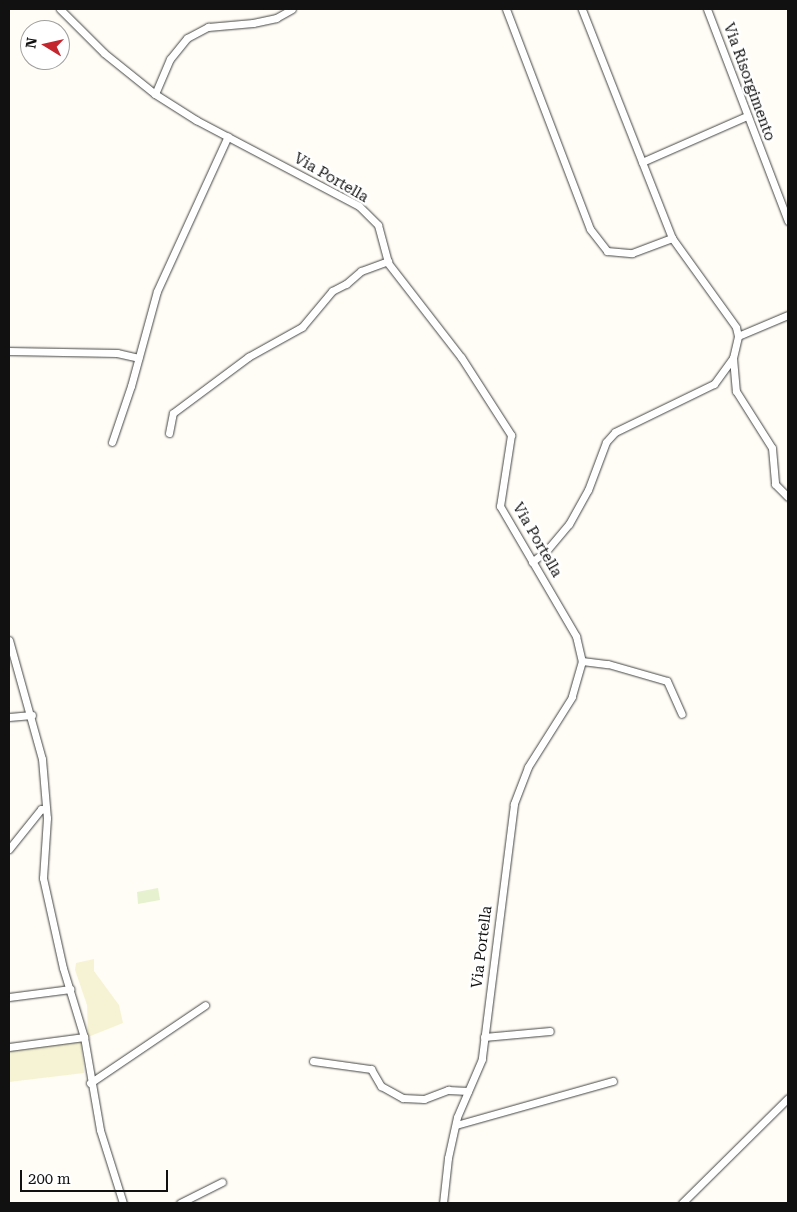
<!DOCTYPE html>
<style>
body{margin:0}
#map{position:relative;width:797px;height:1212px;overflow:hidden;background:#fffdf5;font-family:"Roboto Serif",serif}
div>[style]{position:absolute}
.farmland>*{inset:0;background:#f6f3d4}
.pitch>*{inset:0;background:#e6f2cf}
.roads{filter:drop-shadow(0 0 1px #444) drop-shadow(0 0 1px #444)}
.minor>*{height:7px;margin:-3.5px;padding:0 3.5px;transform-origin:3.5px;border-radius:3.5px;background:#fff}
span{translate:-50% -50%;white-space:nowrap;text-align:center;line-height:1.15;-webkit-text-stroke:5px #fff;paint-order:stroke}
.street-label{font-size:15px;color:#111}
.frame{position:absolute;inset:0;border:10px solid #111;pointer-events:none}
.north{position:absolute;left:20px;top:20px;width:50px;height:50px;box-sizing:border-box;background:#fff;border:1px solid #a0a0a0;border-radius:50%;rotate:279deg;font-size:14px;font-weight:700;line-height:20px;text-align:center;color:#111}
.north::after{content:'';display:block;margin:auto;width:18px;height:22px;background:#c4262e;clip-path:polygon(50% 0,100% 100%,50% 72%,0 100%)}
.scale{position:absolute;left:20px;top:1170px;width:148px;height:22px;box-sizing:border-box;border:2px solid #111;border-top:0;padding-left:6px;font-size:15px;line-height:18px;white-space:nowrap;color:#111;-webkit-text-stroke:4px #fff;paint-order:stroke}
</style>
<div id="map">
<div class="farmland">
<i style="clip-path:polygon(94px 959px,94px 971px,119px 1005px,123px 1023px,88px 1037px,87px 1005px,75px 970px,76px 963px)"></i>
<i style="clip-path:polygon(81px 1040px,84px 1073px,9px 1082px,9px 1048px)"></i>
</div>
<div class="pitch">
<i style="clip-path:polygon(158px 888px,160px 900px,138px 904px,137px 892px)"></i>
</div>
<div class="roads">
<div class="minor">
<i style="left:60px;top:9px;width:62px;rotate:45deg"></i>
<i style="left:104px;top:53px;width:65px;rotate:38.8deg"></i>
<i style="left:155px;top:94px;width:49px;rotate:32.4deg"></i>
<i style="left:196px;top:120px;width:184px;rotate:27.8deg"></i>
<i style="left:359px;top:206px;width:27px;rotate:45deg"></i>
<i style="left:378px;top:225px;width:39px;rotate:75deg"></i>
<i style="left:388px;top:263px;width:119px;rotate:52.2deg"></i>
<i style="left:461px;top:357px;width:93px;rotate:57.3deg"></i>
<i style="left:511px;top:435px;width:72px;rotate:98.8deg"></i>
<i style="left:500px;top:506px;width:151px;rotate:59.7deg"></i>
<i style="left:576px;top:636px;width:26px;rotate:77deg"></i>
<i style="left:582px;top:661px;width:37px;rotate:106deg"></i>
<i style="left:572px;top:697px;width:83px;rotate:122.2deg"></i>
<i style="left:528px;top:767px;width:40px;rotate:111deg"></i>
<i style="left:514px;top:804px;width:257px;rotate:97.2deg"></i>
<i style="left:482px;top:1059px;width:63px;rotate:113.3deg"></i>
<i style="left:457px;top:1117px;width:42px;rotate:102.4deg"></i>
<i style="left:448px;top:1158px;width:45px;rotate:96.3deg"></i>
<i style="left:506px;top:9px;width:235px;rotate:69.1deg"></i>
<i style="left:590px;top:229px;width:28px;rotate:52deg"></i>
<i style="left:607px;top:251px;width:25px;rotate:5deg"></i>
<i style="left:632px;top:253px;width:43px;rotate:-20.6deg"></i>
<i style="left:707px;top:9px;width:227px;rotate:69.1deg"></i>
<i style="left:155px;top:94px;width:38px;rotate:-67deg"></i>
<i style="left:170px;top:59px;width:27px;rotate:-51deg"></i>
<i style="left:187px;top:38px;width:24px;rotate:-28deg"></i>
<i style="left:208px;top:27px;width:45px;rotate:-5.1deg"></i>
<i style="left:253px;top:23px;width:24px;rotate:-12deg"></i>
<i style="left:276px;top:18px;width:18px;rotate:-29deg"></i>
<i style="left:642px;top:162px;width:115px;rotate:-23.7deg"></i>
<i style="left:738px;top:336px;width:54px;rotate:-22.8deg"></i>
<i style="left:9px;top:351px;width:108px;rotate:1.1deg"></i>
<i style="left:117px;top:353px;width:22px;rotate:13deg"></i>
<i style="left:733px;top:358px;width:33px;rotate:85deg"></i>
<i style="left:736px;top:391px;width:67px;rotate:57.7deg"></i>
<i style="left:772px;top:448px;width:36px;rotate:85deg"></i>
<i style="left:775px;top:484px;width:18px;rotate:45deg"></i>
<i style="left:169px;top:433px;width:20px;rotate:-79deg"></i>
<i style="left:173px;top:413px;width:94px;rotate:-36.7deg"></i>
<i style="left:248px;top:357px;width:62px;rotate:-29.1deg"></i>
<i style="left:302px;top:327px;width:47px;rotate:-50.2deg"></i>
<i style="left:332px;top:291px;width:16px;rotate:-27deg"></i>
<i style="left:346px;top:284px;width:20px;rotate:-41deg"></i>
<i style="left:361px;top:271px;width:29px;rotate:-20deg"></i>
<i style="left:112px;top:442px;width:59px;rotate:-71.3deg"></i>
<i style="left:131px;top:386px;width:98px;rotate:-74.7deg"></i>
<i style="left:157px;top:291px;width:170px;rotate:-65.4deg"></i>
<i style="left:532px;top:562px;width:19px;rotate:-39deg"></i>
<i style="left:547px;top:550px;width:34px;rotate:-50deg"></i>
<i style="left:569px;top:524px;width:39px;rotate:-61deg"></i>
<i style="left:588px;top:490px;width:51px;rotate:-69.4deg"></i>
<i style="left:606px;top:442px;width:13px;rotate:-48deg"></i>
<i style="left:615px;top:432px;width:110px;rotate:-25.9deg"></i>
<i style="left:714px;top:384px;width:32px;rotate:-54deg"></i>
<i style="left:733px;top:358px;width:23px;rotate:-77deg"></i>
<i style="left:738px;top:336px;width:9px;rotate:-103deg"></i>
<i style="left:736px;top:327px;width:110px;rotate:-125.7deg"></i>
<i style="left:672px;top:238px;width:246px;rotate:-111.5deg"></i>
<i style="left:9px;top:640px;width:123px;rotate:74.5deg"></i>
<i style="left:42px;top:759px;width:59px;rotate:85.2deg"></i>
<i style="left:47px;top:818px;width:60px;rotate:93.8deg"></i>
<i style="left:43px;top:878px;width:92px;rotate:77.5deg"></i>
<i style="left:63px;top:968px;width:72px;rotate:73.1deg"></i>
<i style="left:84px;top:1037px;width:94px;rotate:80.2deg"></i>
<i style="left:100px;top:1130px;width:77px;rotate:72.5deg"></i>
<i style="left:582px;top:661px;width:26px;rotate:7deg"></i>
<i style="left:608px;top:664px;width:61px;rotate:16.1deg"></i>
<i style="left:667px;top:681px;width:36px;rotate:66deg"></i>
<i style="left:9px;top:717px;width:23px;rotate:-5deg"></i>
<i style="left:9px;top:849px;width:51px;rotate:-51.3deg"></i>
<i style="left:41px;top:809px;width:5px;rotate:11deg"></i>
<i style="left:9px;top:997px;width:62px;rotate:-7.5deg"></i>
<i style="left:484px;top:1037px;width:66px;rotate:-5.2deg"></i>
<i style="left:9px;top:1047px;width:76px;rotate:-7.6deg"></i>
<i style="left:313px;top:1061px;width:59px;rotate:7.9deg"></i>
<i style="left:371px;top:1069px;width:20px;rotate:60deg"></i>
<i style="left:381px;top:1086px;width:25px;rotate:29deg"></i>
<i style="left:403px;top:1098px;width:21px;rotate:3deg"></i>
<i style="left:424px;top:1099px;width:26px;rotate:-21deg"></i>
<i style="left:448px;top:1090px;width:20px;rotate:3deg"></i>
<i style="left:90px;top:1083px;width:139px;rotate:-34.1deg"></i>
<i style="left:456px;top:1125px;width:163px;rotate:-15.7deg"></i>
<i style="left:180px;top:1203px;width:47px;rotate:-26.6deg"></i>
<i style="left:682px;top:1203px;width:149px;rotate:-44.7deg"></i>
</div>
</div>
<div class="street-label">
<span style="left:749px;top:82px;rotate:70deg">Via Risorgimento</span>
<span style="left:331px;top:178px;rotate:30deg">Via Portella</span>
<span style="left:537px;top:540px;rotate:60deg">Via Portella</span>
<span style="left:482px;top:947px;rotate:-83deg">Via Portella</span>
</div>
<div class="frame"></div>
<div class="north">N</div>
<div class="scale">200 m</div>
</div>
